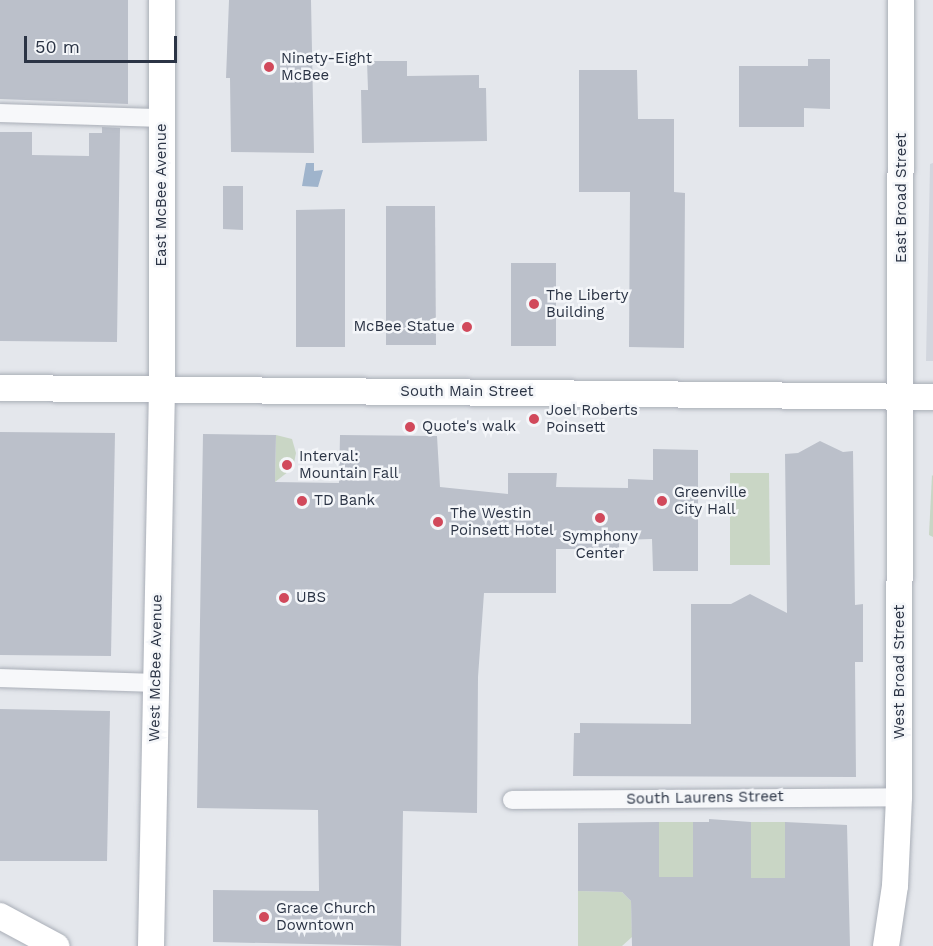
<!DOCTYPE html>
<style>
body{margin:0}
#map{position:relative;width:933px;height:946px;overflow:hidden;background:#e4e7ec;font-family:"Work Sans",sans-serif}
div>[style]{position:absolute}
.built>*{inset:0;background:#d2d6de}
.green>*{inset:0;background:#c9d6c5}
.water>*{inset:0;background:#9fb4cc}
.building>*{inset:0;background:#bbc0ca}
.roads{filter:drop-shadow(0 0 2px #a9aeb7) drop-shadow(0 0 2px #a9aeb7)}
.street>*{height:18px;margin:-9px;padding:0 9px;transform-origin:9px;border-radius:9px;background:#f7f8fa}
.secondary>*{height:26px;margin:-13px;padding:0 13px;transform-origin:13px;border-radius:13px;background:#fff}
.dots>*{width:16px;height:16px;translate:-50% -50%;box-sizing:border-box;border:3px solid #f4f6f9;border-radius:50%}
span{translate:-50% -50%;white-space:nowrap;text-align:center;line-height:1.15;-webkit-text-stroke:5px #f4f6f9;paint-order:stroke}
.poi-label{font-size:15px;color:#2b3445}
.left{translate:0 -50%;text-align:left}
.right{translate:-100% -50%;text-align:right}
.street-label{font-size:15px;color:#2b3445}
.scale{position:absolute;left:24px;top:36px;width:153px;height:27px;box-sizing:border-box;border:3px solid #2b3445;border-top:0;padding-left:8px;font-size:18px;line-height:21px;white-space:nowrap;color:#2b3445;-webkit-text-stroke:4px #f4f6f9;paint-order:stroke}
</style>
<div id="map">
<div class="built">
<i style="clip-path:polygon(933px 163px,933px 361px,926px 361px,930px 164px)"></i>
</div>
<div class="green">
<i style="clip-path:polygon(276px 435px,292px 439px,296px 453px,293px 468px,275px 482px)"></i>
<i style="clip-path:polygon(730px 473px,769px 473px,770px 565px,730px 565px)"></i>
<i style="clip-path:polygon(932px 475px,933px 476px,933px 537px,929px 535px)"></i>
<i style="clip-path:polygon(659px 822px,693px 822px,693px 877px,659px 877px)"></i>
<i style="clip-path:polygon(751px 822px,785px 822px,785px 878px,751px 878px)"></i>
<i style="clip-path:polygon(578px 891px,622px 892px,631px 901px,632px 937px,622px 946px,578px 946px)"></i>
</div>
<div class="water">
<i style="clip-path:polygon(306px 163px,314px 163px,314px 171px,323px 170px,318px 187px,302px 186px)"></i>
</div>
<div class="building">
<i style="clip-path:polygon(0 0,128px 0,128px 104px,0 99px)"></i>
<i style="clip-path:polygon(229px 0,311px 0,314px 153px,231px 152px,230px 78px,226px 78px)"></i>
<i style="clip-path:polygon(808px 59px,830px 59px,830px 109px,804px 108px,804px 127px,739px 127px,739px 66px,808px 66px)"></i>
<i style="clip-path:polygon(367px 61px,407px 61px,407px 76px,479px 75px,479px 88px,486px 88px,487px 141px,362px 143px,361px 90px,368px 90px)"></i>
<i style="clip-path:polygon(579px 70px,637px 70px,638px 119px,674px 119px,674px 192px,685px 193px,684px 348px,629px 347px,630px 192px,579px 192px)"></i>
<i style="clip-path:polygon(102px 127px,120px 128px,117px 342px,0 341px,0 132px,32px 132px,32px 155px,89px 156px,89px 133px,102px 133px)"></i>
<i style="clip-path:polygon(223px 186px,243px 186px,243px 230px,223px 229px)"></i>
<i style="clip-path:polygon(386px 206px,435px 206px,436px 345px,386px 345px)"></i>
<i style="clip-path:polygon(345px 209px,345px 347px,296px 347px,296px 210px)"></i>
<i style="clip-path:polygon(511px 263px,556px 263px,556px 346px,511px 346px)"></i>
<i style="clip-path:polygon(0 432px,115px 433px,111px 656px,0 655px)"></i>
<i style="clip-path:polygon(203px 434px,276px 435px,275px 482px,339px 483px,340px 435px,437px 436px,440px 487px,508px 494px,508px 473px,557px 473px,556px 487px,628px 488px,628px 479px,653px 480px,653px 449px,698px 450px,698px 571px,653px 571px,652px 539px,619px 540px,619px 549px,556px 549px,556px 593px,484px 593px,478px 677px,477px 813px,403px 811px,401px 946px,213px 942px,213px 890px,319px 891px,318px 810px,197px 808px)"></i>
<i style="clip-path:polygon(820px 441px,843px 452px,853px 451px,855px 605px,863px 604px,863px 662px,855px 662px,856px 777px,573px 776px,574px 733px,580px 733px,580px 723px,691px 724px,691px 604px,731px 604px,750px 594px,787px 613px,785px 454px,798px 453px)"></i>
<i style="clip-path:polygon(0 709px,110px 711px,107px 861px,0 861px)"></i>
<i style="clip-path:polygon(709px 819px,751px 822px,751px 878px,785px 878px,785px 822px,847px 825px,850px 946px,632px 946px,631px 901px,622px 892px,578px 891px,578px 823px,659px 822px,659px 877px,693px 877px,693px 822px,709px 822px)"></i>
</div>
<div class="roads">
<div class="street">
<i style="left:0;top:113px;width:162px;rotate:1.8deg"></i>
<i style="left:0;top:678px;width:156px;rotate:1.8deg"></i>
<i style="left:512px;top:800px;width:387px;rotate:-0.4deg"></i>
</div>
<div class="secondary">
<i style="left:0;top:388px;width:933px;rotate:0.55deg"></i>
<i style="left:0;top:916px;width:64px;rotate:28.2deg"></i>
<i style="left:151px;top:946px;width:556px;rotate:-88.87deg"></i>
<i style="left:162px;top:390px;width:390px;rotate:-90deg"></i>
<i style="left:886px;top:946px;width:61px;rotate:-81.5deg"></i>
<i style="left:895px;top:886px;width:89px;rotate:-87.4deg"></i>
<i style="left:899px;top:797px;width:797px;rotate:-89.86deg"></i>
</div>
</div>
<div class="dots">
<i style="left:269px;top:67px;background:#d1495b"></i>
<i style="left:534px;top:304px;background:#d1495b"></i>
<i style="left:467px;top:327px;background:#d1495b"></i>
<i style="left:534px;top:419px;background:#d1495b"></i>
<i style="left:410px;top:427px;background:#d1495b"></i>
<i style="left:287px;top:465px;background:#d1495b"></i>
<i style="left:302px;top:501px;background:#d1495b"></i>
<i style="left:662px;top:501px;background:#d1495b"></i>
<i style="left:600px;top:518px;background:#d1495b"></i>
<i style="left:438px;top:522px;background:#d1495b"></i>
<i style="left:284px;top:598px;background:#d1495b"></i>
<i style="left:264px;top:917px;background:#d1495b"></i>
</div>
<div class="poi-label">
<span class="left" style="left:281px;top:67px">Ninety-Eight<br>McBee</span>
<span class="left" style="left:546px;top:304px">The Liberty<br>Building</span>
<span class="right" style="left:455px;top:327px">McBee Statue</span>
<span class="left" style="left:546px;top:419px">Joel Roberts<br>Poinsett</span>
<span class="left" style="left:422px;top:427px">Quote's walk</span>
<span class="left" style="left:299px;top:465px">Interval:<br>Mountain Fall</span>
<span class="left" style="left:674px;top:501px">Greenville<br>City Hall</span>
<span class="left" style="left:314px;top:501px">TD Bank</span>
<span class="left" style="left:450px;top:522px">The Westin<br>Poinsett Hotel</span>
<span style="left:600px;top:545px">Symphony<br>Center</span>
<span class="left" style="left:296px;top:598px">UBS</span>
<span class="left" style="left:276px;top:917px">Grace Church<br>Downtown</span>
</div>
<div class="street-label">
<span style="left:162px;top:195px;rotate:-90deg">East McBee Avenue</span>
<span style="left:902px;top:198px;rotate:-90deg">East Broad Street</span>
<span style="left:467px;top:392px">South Main Street</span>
<span style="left:156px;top:668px;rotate:-89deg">West McBee Avenue</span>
<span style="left:900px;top:672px;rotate:-90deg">West Broad Street</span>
<span style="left:705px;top:798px;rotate:-1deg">South Laurens Street</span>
</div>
<div class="scale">50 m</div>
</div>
